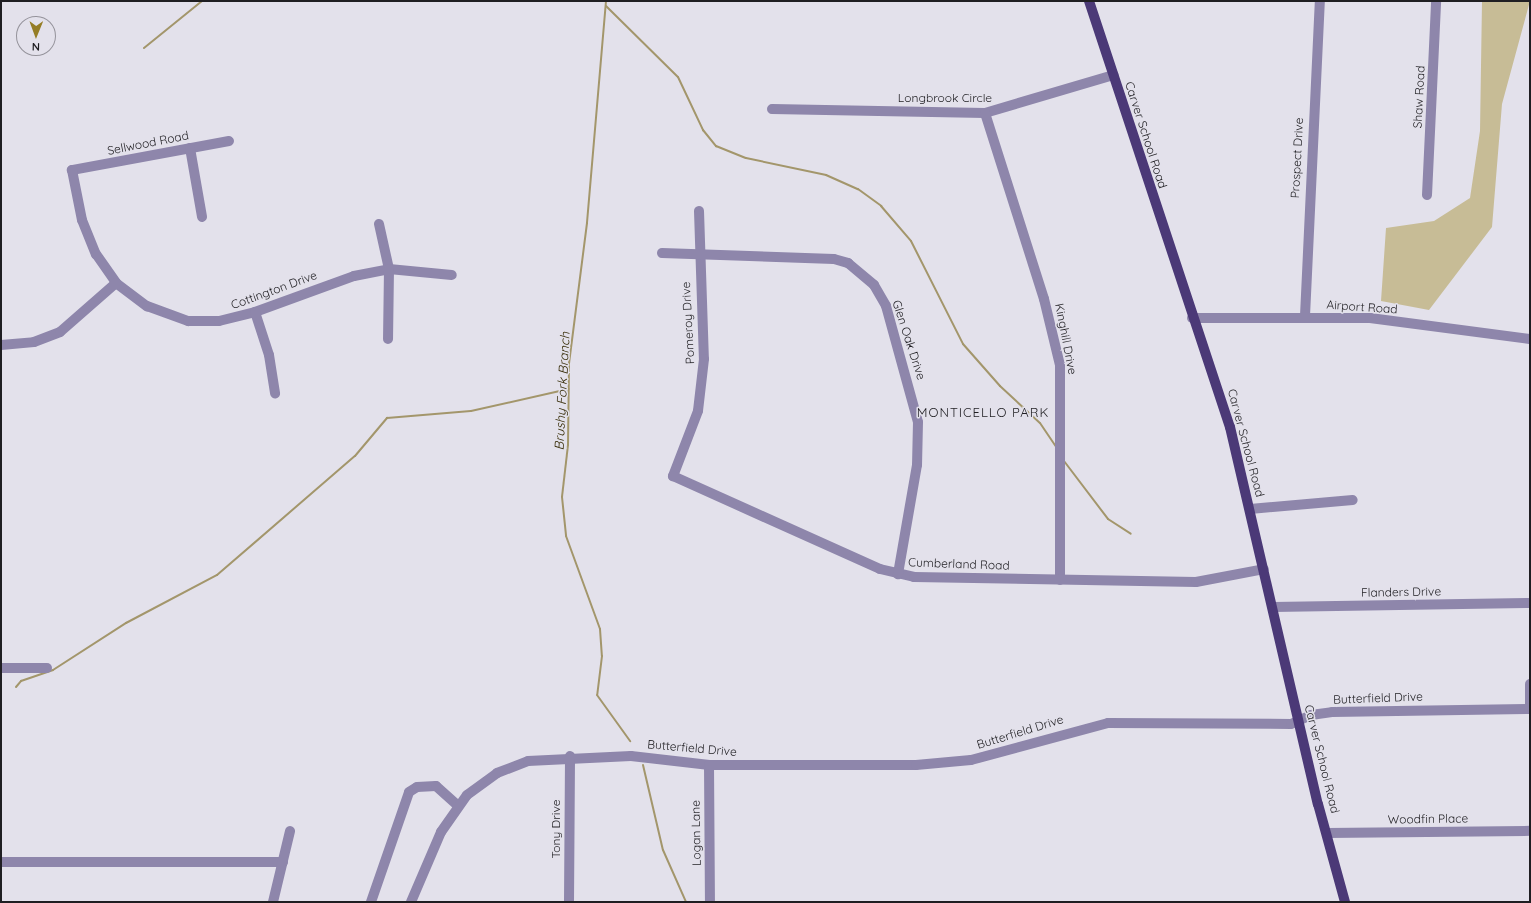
<!DOCTYPE html>
<style>
body{margin:0}
#map{position:relative;width:1531px;height:903px;overflow:hidden;background:#e3e1eb;font-family:Quicksand,sans-serif}
div>[style]{position:absolute}
.green>*{inset:0;background:#c7bc96}
.stream>*{height:2px;margin:-1px;padding:0 1px;transform-origin:1px;border-radius:1px;background:#a3966b}
.minor>*{height:10px;margin:-5px;padding:0 5px;transform-origin:5px;border-radius:5px;background:#8e86ab}
.major>*{height:10px;margin:-5px;padding:0 5px;transform-origin:5px;border-radius:5px;background:#4b3977}
span{translate:-50% -50%;white-space:nowrap;text-align:center;line-height:1.15;-webkit-text-stroke:3px #e3e1eb;paint-order:stroke}
.street-label{font-size:12px;color:#1f1e22}
.water-label{font-size:13px;color:#362b06;font-style:italic}
.neighbourhood-label{font-size:13px;color:#1f1e22;letter-spacing:1px}
.frame{position:absolute;inset:0;border:2px solid #1f1e22;pointer-events:none}
.north{position:absolute;left:16px;top:16px;width:40px;height:40px;box-sizing:border-box;background:#e3e1eb;border:1px solid #95939b;border-radius:50%;rotate:181deg;font-size:11px;font-weight:700;line-height:16px;text-align:center;color:#1f1e22}
.north::after{content:'';display:block;margin:auto;width:14px;height:18px;background:#957d25;clip-path:polygon(50% 0,100% 100%,50% 72%,0 100%)}
</style>
<div id="map">
<div class="green">
<i style="clip-path:polygon(1482px 1px,1530px 1px,1502px 104px,1492px 227px,1429px 310px,1381px 301px,1386px 228px,1434px 221px,1470px 198px,1480px 131px)"></i>
</div>
<div class="stream">
<i style="left:606px;top:1px;width:223px;rotate:94.9deg"></i>
<i style="left:587px;top:223px;width:142px;rotate:97.3deg"></i>
<i style="left:569px;top:364px;width:81px;rotate:90.7deg"></i>
<i style="left:568px;top:445px;width:52px;rotate:96.6deg"></i>
<i style="left:562px;top:497px;width:39px;rotate:84deg"></i>
<i style="left:566px;top:536px;width:99px;rotate:69.9deg"></i>
<i style="left:600px;top:629px;width:27px;rotate:86deg"></i>
<i style="left:602px;top:656px;width:39px;rotate:97deg"></i>
<i style="left:597px;top:695px;width:57px;rotate:54.3deg"></i>
<i style="left:606px;top:6px;width:101px;rotate:44.6deg"></i>
<i style="left:678px;top:77px;width:59px;rotate:64.7deg"></i>
<i style="left:703px;top:130px;width:21px;rotate:51deg"></i>
<i style="left:716px;top:146px;width:32px;rotate:22deg"></i>
<i style="left:746px;top:158px;width:82px;rotate:12deg"></i>
<i style="left:826px;top:175px;width:35px;rotate:24deg"></i>
<i style="left:858px;top:189px;width:29px;rotate:36deg"></i>
<i style="left:881px;top:206px;width:46px;rotate:49.4deg"></i>
<i style="left:911px;top:241px;width:115px;rotate:63.2deg"></i>
<i style="left:963px;top:344px;width:56px;rotate:48.6deg"></i>
<i style="left:1000px;top:386px;width:54px;rotate:42.8deg"></i>
<i style="left:1040px;top:423px;width:29px;rotate:56deg"></i>
<i style="left:144px;top:48px;width:75px;rotate:-39deg"></i>
<i style="left:1064px;top:461px;width:73px;rotate:52.8deg"></i>
<i style="left:1108px;top:519px;width:27px;rotate:33deg"></i>
<i style="left:16px;top:687px;width:8px;rotate:-50deg"></i>
<i style="left:21px;top:681px;width:34px;rotate:-19deg"></i>
<i style="left:53px;top:670px;width:87px;rotate:-32.8deg"></i>
<i style="left:126px;top:623px;width:103px;rotate:-27.8deg"></i>
<i style="left:217px;top:575px;width:182px;rotate:-40.8deg"></i>
<i style="left:355px;top:456px;width:50px;rotate:-49.9deg"></i>
<i style="left:387px;top:418px;width:84px;rotate:-4.8deg"></i>
<i style="left:471px;top:411px;width:100px;rotate:-12.7deg"></i>
<i style="left:643px;top:765px;width:87px;rotate:76.8deg"></i>
<i style="left:663px;top:850px;width:57px;rotate:66.1deg"></i>
</div>
<div class="minor">
<i style="left:772px;top:109px;width:213px;rotate:1.1deg"></i>
<i style="left:985px;top:113px;width:134px;rotate:-16.5deg"></i>
<i style="left:985px;top:113px;width:195px;rotate:72.4deg"></i>
<i style="left:1044px;top:299px;width:68px;rotate:76.4deg"></i>
<i style="left:1060px;top:365px;width:215px;rotate:90deg"></i>
<i style="left:229px;top:141px;width:160px;rotate:169.5deg"></i>
<i style="left:72px;top:170px;width:51px;rotate:78.7deg"></i>
<i style="left:82px;top:220px;width:37px;rotate:68deg"></i>
<i style="left:96px;top:254px;width:35px;rotate:55deg"></i>
<i style="left:116px;top:283px;width:39px;rotate:37deg"></i>
<i style="left:147px;top:306px;width:44px;rotate:20.1deg"></i>
<i style="left:188px;top:321px;width:31px"></i>
<i style="left:219px;top:321px;width:37px;rotate:-14deg"></i>
<i style="left:255px;top:312px;width:105px;rotate:-20deg"></i>
<i style="left:354px;top:276px;width:36px;rotate:-11deg"></i>
<i style="left:389px;top:269px;width:63px;rotate:5.4deg"></i>
<i style="left:190px;top:148px;width:70px;rotate:80.1deg"></i>
<i style="left:1427px;top:195px;width:194px;rotate:-87.3deg"></i>
<i style="left:699px;top:211px;width:148px;rotate:88.1deg"></i>
<i style="left:704px;top:359px;width:52px;rotate:96.6deg"></i>
<i style="left:698px;top:411px;width:70px;rotate:111deg"></i>
<i style="left:673px;top:476px;width:227px;rotate:24.2deg"></i>
<i style="left:880px;top:569px;width:35px;rotate:13deg"></i>
<i style="left:914px;top:577px;width:282px;rotate:1deg"></i>
<i style="left:1196px;top:582px;width:69px;rotate:-10.8deg"></i>
<i style="left:379px;top:224px;width:46px;rotate:77.5deg"></i>
<i style="left:389px;top:269px;width:70px;rotate:90.8deg"></i>
<i style="left:662px;top:253px;width:172px;rotate:2deg"></i>
<i style="left:834px;top:259px;width:15px;rotate:16deg"></i>
<i style="left:848px;top:263px;width:34px;rotate:40deg"></i>
<i style="left:874px;top:285px;width:24px;rotate:60deg"></i>
<i style="left:886px;top:306px;width:120px;rotate:74.6deg"></i>
<i style="left:918px;top:422px;width:43px;rotate:91.3deg"></i>
<i style="left:917px;top:465px;width:111px;rotate:99.9deg"></i>
<i style="left:255px;top:312px;width:45px;rotate:72deg"></i>
<i style="left:269px;top:355px;width:39px;rotate:81deg"></i>
<i style="left:1305px;top:316px;width:315px;rotate:-87.3deg"></i>
<i style="left:1192px;top:318px;width:178px"></i>
<i style="left:1370px;top:318px;width:161px;rotate:7.5deg"></i>
<i style="left:1px;top:345px;width:33px;rotate:-5deg"></i>
<i style="left:34px;top:342px;width:28px;rotate:-21deg"></i>
<i style="left:60px;top:332px;width:74px;rotate:-41.2deg"></i>
<i style="left:1250px;top:509px;width:103px;rotate:-5deg"></i>
<i style="left:1273px;top:607px;width:257px;rotate:-0.9deg"></i>
<i style="left:1px;top:668px;width:46px"></i>
<i style="left:1530px;top:709px;width:25px;rotate:-90deg"></i>
<i style="left:709px;top:765px;width:137px;rotate:89.6deg"></i>
<i style="left:1327px;top:833px;width:203px;rotate:-0.6deg"></i>
<i style="left:1px;top:862px;width:282px"></i>
<i style="left:273px;top:902px;width:73px;rotate:-76.5deg"></i>
<i style="left:371px;top:902px;width:116px;rotate:-70.9deg"></i>
<i style="left:409px;top:792px;width:9px;rotate:-32deg"></i>
<i style="left:417px;top:787px;width:19px;rotate:-3deg"></i>
<i style="left:436px;top:786px;width:30px;rotate:42deg"></i>
<i style="left:411px;top:902px;width:76px;rotate:-66.8deg"></i>
<i style="left:441px;top:832px;width:45px;rotate:-54.9deg"></i>
<i style="left:467px;top:795px;width:37px;rotate:-36deg"></i>
<i style="left:497px;top:773px;width:33px;rotate:-21deg"></i>
<i style="left:528px;top:761px;width:103px;rotate:-2.8deg"></i>
<i style="left:631px;top:756px;width:79px;rotate:6.6deg"></i>
<i style="left:709px;top:765px;width:207px"></i>
<i style="left:916px;top:765px;width:55px;rotate:-5.2deg"></i>
<i style="left:971px;top:760px;width:142px;rotate:-15.1deg"></i>
<i style="left:1108px;top:723px;width:183px;rotate:0.3deg"></i>
<i style="left:1291px;top:724px;width:22px;rotate:-24deg"></i>
<i style="left:1311px;top:715px;width:21px;rotate:-8deg"></i>
<i style="left:1332px;top:712px;width:198px;rotate:-0.9deg"></i>
<i style="left:569px;top:902px;width:146px;rotate:-89.6deg"></i>
</div>
<div class="major">
<i style="left:1089px;top:1px;width:449px;rotate:71.7deg"></i>
<i style="left:1230px;top:427px;width:387px;rotate:76.9deg"></i>
<i style="left:1318px;top:804px;width:102px;rotate:74.6deg"></i>
</div>
<div class="street-label">
<span style="left:1419px;top:97px;rotate:-87deg">Shaw Road</span>
<span style="left:945px;top:98px">Longbrook Circle</span>
<span style="left:1146px;top:135px;rotate:72deg">Carver School Road</span>
<span style="left:148px;top:143px;rotate:-11deg">Sellwood Road</span>
<span style="left:1297px;top:158px;rotate:-87deg">Prospect Drive</span>
<span style="left:274px;top:290px;rotate:-20deg">Cottington Drive</span>
<span style="left:1362px;top:307px;rotate:4deg">Airport Road</span>
<span style="left:688px;top:323px;rotate:-93deg">Pomeroy Drive</span>
<span style="left:1066px;top:339px;rotate:79deg">Kinghill Drive</span>
<span style="left:909px;top:340px;rotate:72deg">Glen Oak Drive</span>
<span style="left:1246px;top:443px;rotate:75deg">Carver School Road</span>
<span style="left:959px;top:564px;rotate:2deg">Cumberland Road</span>
<span style="left:1401px;top:592px;rotate:-1deg">Flanders Drive</span>
<span style="left:1378px;top:698px;rotate:-2deg">Butterfield Drive</span>
<span style="left:1020px;top:732px;rotate:-17deg">Butterfield Drive</span>
<span style="left:692px;top:748px;rotate:5deg">Butterfield Drive</span>
<span style="left:1322px;top:759px;rotate:76deg">Carver School Road</span>
<span style="left:1428px;top:819px;rotate:-1deg">Woodfin Place</span>
<span style="left:556px;top:829px;rotate:-90deg">Tony Drive</span>
<span style="left:696px;top:833px;rotate:-91deg">Logan Lane</span>
</div>
<div class="water-label">
<span style="left:562px;top:391px;rotate:-87deg">Brushy Fork Branch</span>
</div>
<div class="neighbourhood-label">
<span style="left:983px;top:412px">MONTICELLO PARK</span>
</div>
<div class="frame"></div>
<div class="north">N</div>
</div>
